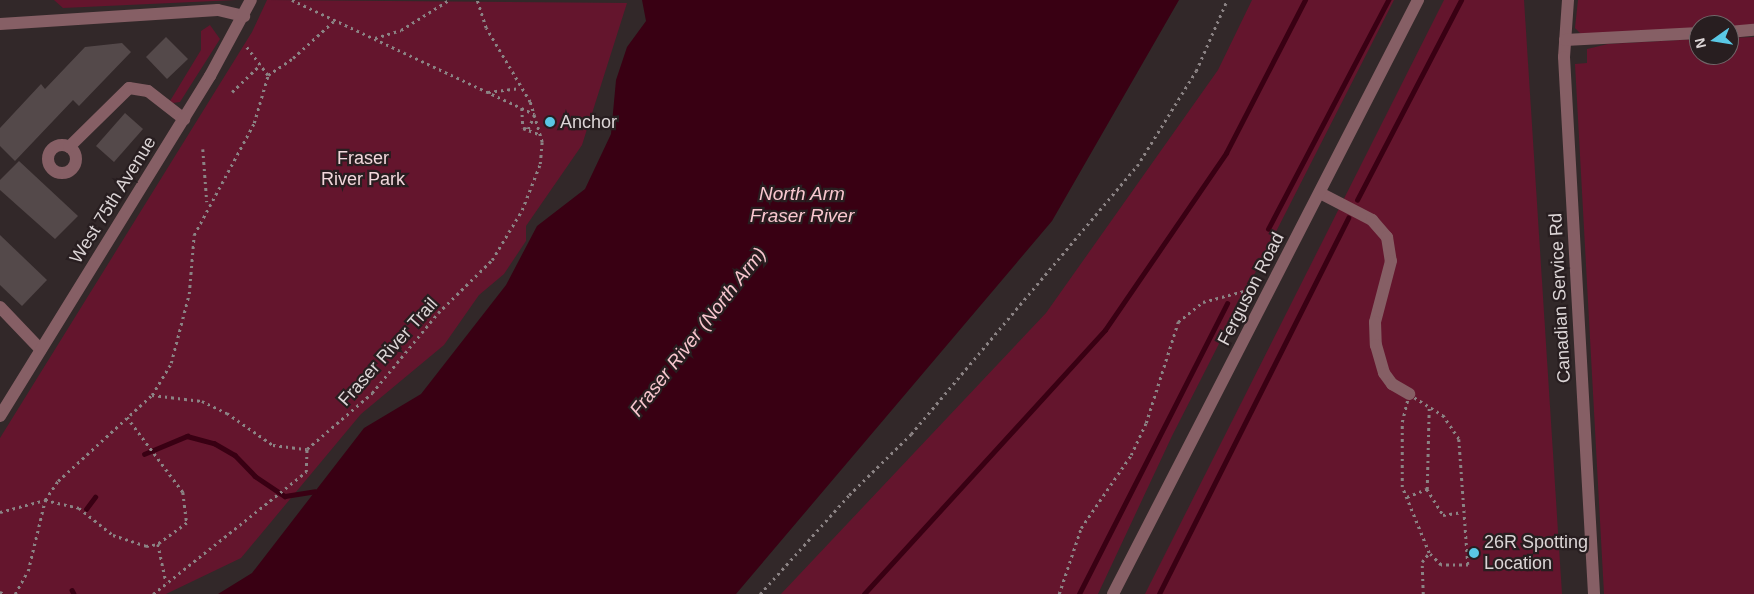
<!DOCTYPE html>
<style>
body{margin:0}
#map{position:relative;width:1754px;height:594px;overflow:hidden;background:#322829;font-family:Arial,sans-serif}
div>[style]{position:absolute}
.green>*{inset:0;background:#64152d}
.water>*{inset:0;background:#390013}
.stream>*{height:4.5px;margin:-2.25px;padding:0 2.25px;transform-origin:2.25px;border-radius:2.25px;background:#390013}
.building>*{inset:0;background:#54494a}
.path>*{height:2.5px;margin-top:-1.25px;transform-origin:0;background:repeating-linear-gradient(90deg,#8b8384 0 2.5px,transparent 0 6.5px)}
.minor>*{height:12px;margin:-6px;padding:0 6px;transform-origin:6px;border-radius:6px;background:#865f65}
.minor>.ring{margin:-6px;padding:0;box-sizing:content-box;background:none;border:12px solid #865f65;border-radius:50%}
.dots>*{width:14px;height:14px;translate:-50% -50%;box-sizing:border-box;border:2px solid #281e20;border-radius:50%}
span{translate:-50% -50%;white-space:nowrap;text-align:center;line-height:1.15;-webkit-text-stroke:4.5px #281e20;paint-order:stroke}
.poi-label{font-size:18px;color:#dcd5d6}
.left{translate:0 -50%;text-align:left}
.park-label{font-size:18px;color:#f1d7db}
.street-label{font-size:18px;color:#dcd5d6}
.water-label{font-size:19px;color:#f9c7cf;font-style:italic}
.north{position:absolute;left:1689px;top:15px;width:50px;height:50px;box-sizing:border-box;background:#281e20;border:1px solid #706769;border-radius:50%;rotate:257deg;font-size:14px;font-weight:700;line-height:20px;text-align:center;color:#dcd5d6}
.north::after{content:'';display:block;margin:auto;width:18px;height:22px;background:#5ac8e5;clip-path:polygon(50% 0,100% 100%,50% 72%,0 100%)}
</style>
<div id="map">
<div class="green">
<i style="clip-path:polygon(54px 0,236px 0,63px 8px)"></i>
<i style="clip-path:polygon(267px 0,627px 3px,582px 145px,526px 226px,526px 241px,504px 274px,479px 295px,444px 345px,361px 414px,241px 558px,166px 594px,0 594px,0 438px,252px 32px)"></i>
<i style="clip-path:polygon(1252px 0,1394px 0,1172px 436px,1098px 594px,781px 594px,1046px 313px,1218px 70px)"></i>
<i style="clip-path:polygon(1444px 0,1524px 0,1562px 594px,1145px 594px)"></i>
<i style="clip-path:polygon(1578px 0,1754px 0,1754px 25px,1581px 34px,1575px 28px)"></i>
<i style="clip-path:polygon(210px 25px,220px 39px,180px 102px,173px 103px,170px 101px,201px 50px,201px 31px)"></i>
<i style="clip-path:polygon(1754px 37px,1754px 594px,1604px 594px,1575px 64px,1587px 63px,1587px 49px,1608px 44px,1699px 39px,1699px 55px,1729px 55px,1729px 38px)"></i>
</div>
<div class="water">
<i style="clip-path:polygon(642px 0,1179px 0,1052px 221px,736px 594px,218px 594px,252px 573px,364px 428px,421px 394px,506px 285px,537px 226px,585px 189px,611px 134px,616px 80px,627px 47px,646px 21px)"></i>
</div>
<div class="stream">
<i style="left:1357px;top:200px;width:225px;rotate:-62.5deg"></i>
<i style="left:1268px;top:229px;width:259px;rotate:-62.3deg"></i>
<i style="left:144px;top:454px;width:47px;rotate:-22.7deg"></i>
<i style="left:187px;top:436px;width:28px;rotate:15deg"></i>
<i style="left:214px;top:443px;width:24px;rotate:30deg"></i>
<i style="left:235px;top:455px;width:29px;rotate:46deg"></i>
<i style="left:255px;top:476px;width:36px;rotate:34deg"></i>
<i style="left:285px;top:496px;width:30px;rotate:-9deg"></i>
<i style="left:86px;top:509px;width:15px;rotate:-53deg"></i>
<i style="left:72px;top:590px;width:4px;rotate:63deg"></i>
<i style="left:864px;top:594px;width:357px;rotate:-47.6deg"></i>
<i style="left:1105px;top:330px;width:214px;rotate:-55.6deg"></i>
<i style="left:1226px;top:153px;width:172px;rotate:-62.7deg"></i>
<i style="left:1079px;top:594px;width:326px;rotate:-63deg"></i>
<i style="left:1159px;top:594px;width:421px;rotate:-63.3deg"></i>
</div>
<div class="building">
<i style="clip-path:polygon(166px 37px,188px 59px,167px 79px,146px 57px)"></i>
<i style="clip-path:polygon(122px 43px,131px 52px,79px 106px,73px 100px,15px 161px,0 146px,0 128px,41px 84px,45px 89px,85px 47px)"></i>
<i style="clip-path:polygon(125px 113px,143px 129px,114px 162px,96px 146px)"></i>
<i style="clip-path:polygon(19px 161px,78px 216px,55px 239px,0 190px,0 180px)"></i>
<i style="clip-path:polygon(0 235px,47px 280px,22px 306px,0 285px)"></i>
</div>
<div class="path">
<i style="left:292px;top:0;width:268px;rotate:25.2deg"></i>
<i style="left:375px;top:38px;width:27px;rotate:-17deg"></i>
<i style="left:401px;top:30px;width:57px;rotate:-32deg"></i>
<i style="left:247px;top:47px;width:35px;rotate:53deg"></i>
<i style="left:232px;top:92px;width:39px;rotate:-44deg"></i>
<i style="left:488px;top:92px;width:31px;rotate:-7deg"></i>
<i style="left:522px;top:108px;width:20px;rotate:87deg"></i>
<i style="left:523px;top:128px;width:19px;rotate:21deg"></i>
<i style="left:524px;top:128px;width:4px;rotate:14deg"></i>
<i style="left:528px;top:129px;width:17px;rotate:-65deg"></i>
<i style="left:203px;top:149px;width:53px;rotate:85.7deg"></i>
<i style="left:1409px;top:394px;width:40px;rotate:32deg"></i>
<i style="left:1443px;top:415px;width:29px;rotate:56deg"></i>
<i style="left:1459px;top:439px;width:126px;rotate:85.9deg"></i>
<i style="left:1468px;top:565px;width:27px;rotate:180deg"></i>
<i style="left:1441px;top:565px;width:17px;rotate:-135deg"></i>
<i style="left:1429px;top:553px;width:71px;rotate:-112.2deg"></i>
<i style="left:1402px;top:487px;width:65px;rotate:-90deg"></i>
<i style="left:1402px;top:422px;width:29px;rotate:-76deg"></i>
<i style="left:152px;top:395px;width:50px;rotate:6.8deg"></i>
<i style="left:202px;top:401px;width:28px;rotate:26deg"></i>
<i style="left:227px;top:413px;width:56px;rotate:34.8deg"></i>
<i style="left:273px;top:445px;width:34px;rotate:7deg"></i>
<i style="left:307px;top:449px;width:86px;rotate:-40.7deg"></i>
<i style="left:372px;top:393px;width:104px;rotate:-50.5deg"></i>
<i style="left:438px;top:313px;width:76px;rotate:-44.5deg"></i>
<i style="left:492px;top:260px;width:58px;rotate:-59deg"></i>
<i style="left:522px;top:210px;width:49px;rotate:-68.6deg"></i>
<i style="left:540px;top:164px;width:22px;rotate:-85deg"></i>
<i style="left:542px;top:142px;width:42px;rotate:-106.7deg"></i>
<i style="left:530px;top:102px;width:86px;rotate:-120.7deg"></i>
<i style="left:486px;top:28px;width:29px;rotate:-108deg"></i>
<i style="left:127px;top:417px;width:94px;rotate:53.3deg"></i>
<i style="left:183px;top:492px;width:31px;rotate:83deg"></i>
<i style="left:187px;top:523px;width:36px;rotate:144deg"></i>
<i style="left:1427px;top:489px;width:31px;rotate:58deg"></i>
<i style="left:1443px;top:515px;width:18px;rotate:-9deg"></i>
<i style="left:1407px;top:497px;width:22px;rotate:-22deg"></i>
<i style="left:1427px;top:489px;width:84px;rotate:-88.6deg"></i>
<i style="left:0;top:512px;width:47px;rotate:-14.9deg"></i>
<i style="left:45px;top:500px;width:35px;rotate:13deg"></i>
<i style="left:79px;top:508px;width:43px;rotate:38.5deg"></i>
<i style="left:113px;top:535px;width:35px;rotate:18deg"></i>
<i style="left:146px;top:546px;width:12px;rotate:-9deg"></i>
<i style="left:158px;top:544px;width:39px;rotate:78deg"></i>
<i style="left:0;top:592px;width:5px;rotate:22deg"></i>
<i style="left:15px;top:594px;width:26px;rotate:-61deg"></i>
<i style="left:28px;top:571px;width:73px;rotate:-76.5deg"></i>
<i style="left:45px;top:500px;width:23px;rotate:-56deg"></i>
<i style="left:58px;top:481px;width:127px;rotate:-42.5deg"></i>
<i style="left:152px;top:395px;width:37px;rotate:-59deg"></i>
<i style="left:171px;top:363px;width:71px;rotate:-75.4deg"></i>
<i style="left:189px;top:294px;width:59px;rotate:-85.2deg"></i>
<i style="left:194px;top:235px;width:127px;rotate:-61.8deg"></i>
<i style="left:254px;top:123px;width:50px;rotate:-73.7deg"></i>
<i style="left:268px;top:75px;width:30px;rotate:-34deg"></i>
<i style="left:293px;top:58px;width:57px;rotate:-42.1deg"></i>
<i style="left:153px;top:594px;width:196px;rotate:-38.6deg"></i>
<i style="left:306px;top:472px;width:23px;rotate:-88deg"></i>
<i style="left:760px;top:594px;width:133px;rotate:-48deg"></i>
<i style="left:849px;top:495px;width:87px;rotate:-44.5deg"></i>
<i style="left:911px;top:434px;width:351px;rotate:-49.9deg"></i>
<i style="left:1137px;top:166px;width:112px;rotate:-58.2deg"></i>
<i style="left:1196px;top:71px;width:77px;rotate:-66.4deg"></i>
<i style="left:1059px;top:594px;width:70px;rotate:-71.6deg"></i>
<i style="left:1081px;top:528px;width:88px;rotate:-55.6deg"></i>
<i style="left:1131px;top:455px;width:35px;rotate:-65deg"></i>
<i style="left:1146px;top:423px;width:106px;rotate:-72.4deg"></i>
<i style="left:1178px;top:322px;width:32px;rotate:-39deg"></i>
<i style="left:1203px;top:302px;width:54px;rotate:-15.1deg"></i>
<i style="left:1423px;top:594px;width:32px;rotate:-92deg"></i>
<i style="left:1422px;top:562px;width:11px;rotate:-52deg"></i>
</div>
<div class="minor">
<i style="left:1568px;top:0;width:57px;rotate:94deg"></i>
<i style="left:1564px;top:57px;width:538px;rotate:86.8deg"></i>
<i style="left:0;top:24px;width:218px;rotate:-3.7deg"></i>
<i style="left:218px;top:10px;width:27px;rotate:13deg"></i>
<i style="left:1729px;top:32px;width:25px;rotate:-5deg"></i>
<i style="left:1565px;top:40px;width:134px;rotate:-3deg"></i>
<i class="ring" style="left:48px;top:145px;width:16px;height:16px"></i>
<i style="left:69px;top:147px;width:84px;rotate:-44.5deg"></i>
<i style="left:129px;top:88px;width:19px;rotate:9deg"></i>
<i style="left:148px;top:91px;width:46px;rotate:37.9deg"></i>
<i style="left:1320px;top:193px;width:59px;rotate:27.4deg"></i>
<i style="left:1372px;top:220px;width:23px;rotate:49deg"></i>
<i style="left:1387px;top:237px;width:24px;rotate:81deg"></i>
<i style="left:1391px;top:261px;width:63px;rotate:104.7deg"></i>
<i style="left:1375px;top:322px;width:23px;rotate:88deg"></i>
<i style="left:1376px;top:345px;width:29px;rotate:74deg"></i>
<i style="left:1384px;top:373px;width:14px;rotate:54deg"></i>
<i style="left:1392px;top:384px;width:20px;rotate:30deg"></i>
<i style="left:0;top:307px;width:59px;rotate:46.4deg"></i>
<i style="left:0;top:416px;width:400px;rotate:-58.3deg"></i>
<i style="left:210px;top:76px;width:86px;rotate:-61.7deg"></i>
<i style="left:1113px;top:594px;width:668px;rotate:-62.82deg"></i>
</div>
<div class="dots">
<i style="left:550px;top:122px;background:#5ac8e5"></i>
<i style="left:1474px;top:553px;background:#5ac8e5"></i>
</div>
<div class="poi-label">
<span class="left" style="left:560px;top:122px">Anchor</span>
<span class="left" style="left:1484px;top:553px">26R Spotting<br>Location</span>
</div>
<div class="park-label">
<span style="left:363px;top:169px">Fraser<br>River Park</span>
</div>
<div class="street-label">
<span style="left:113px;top:200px;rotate:-58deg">West 75th Avenue</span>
<span style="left:1251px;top:289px;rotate:-63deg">Ferguson Road</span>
<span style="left:1560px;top:298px;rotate:-93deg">Canadian Service Rd</span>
<span style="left:388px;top:352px;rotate:-48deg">Fraser River Trail</span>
</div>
<div class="water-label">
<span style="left:802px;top:205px">North Arm<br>Fraser River</span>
<span style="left:698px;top:332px;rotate:-52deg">Fraser River (North Arm)</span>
</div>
<div class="north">N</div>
</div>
